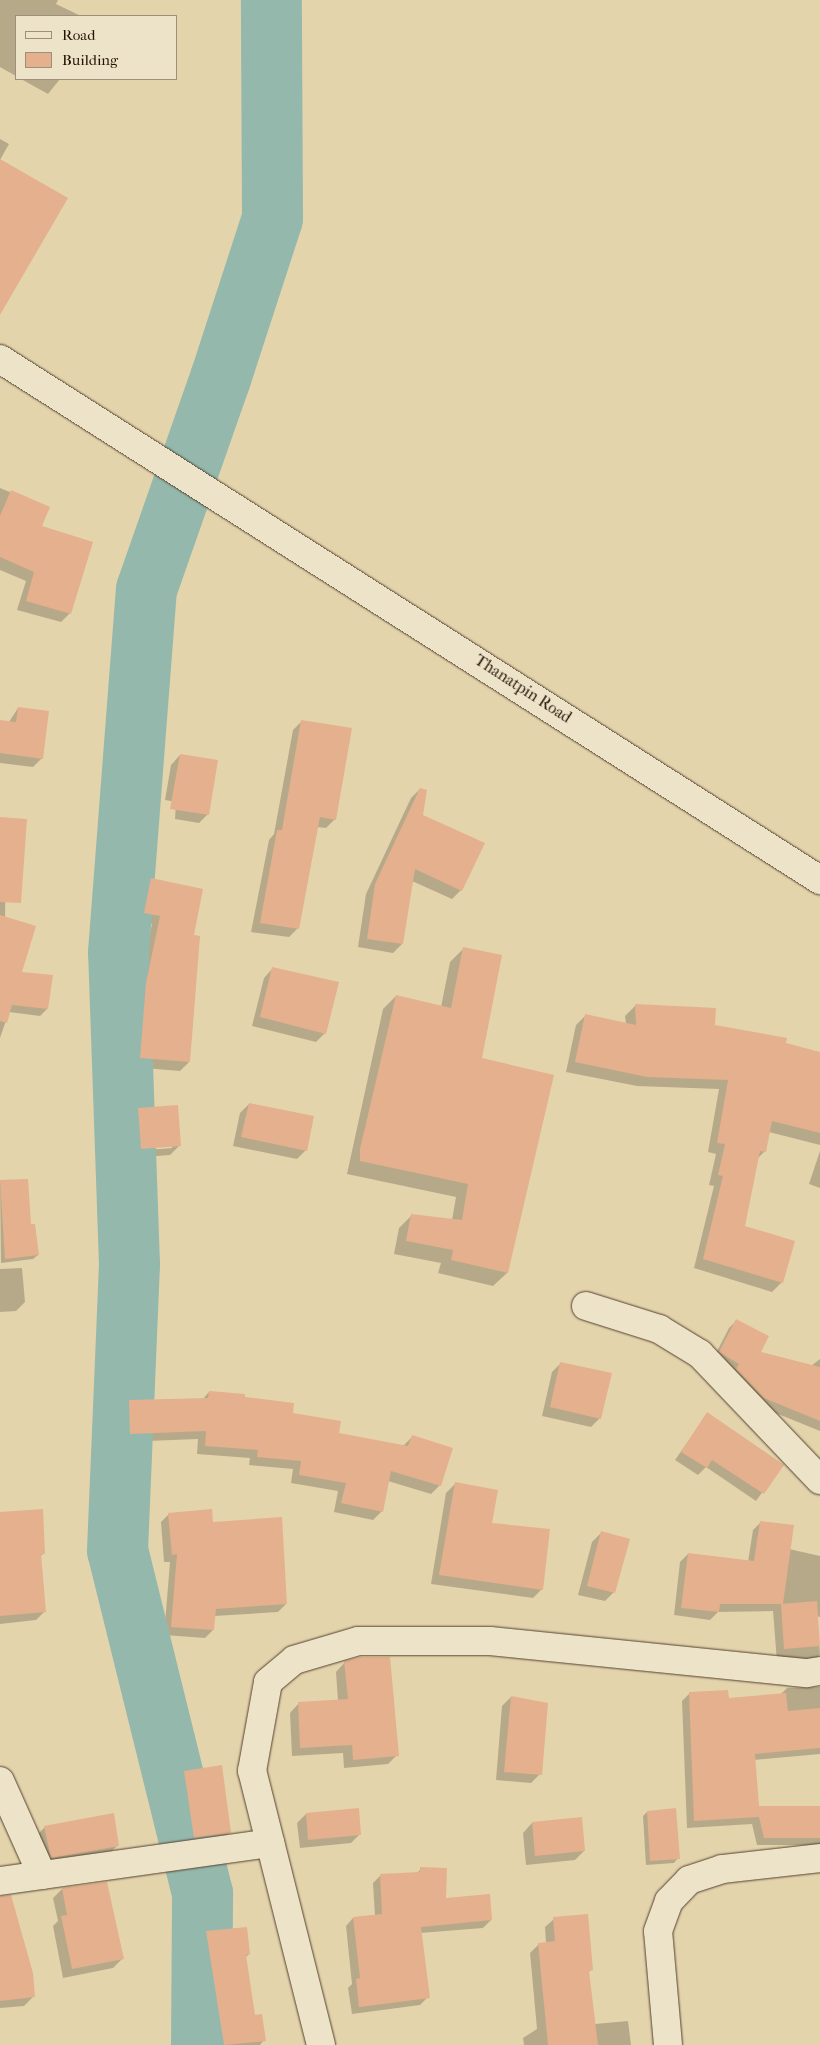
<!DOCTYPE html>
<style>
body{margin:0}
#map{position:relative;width:820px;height:2045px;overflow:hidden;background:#e4d4ac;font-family:"IM FELL French Canon",serif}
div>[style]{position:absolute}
.shadow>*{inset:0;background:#0003}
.river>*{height:61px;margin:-30.5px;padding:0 30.5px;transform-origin:30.5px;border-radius:30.5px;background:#95b8ad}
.building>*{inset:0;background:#e4b08d}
.roads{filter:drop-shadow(0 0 1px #54422f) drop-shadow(0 0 1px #54422f)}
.street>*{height:28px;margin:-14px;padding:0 14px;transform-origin:14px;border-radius:14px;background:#ede3c9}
.secondary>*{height:28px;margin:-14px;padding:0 14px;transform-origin:14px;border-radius:14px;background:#ede3c9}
span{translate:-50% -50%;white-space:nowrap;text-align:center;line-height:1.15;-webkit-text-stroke:4px #ede3c9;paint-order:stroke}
.street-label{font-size:16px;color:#241205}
.legend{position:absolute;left:15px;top:15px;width:162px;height:65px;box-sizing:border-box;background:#ede3c9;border:1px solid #9d8f7b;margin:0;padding:6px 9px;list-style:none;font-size:15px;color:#241205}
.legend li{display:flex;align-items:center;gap:10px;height:25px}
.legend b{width:25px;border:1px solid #9d8f7b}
</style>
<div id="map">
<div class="shadow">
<i style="clip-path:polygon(0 0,58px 0,56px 4px,81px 16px,16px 16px,16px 76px,0 67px)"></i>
<i style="clip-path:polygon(21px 79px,60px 79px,48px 94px)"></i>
<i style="clip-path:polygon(0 139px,9px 144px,0 160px,0 299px)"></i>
<i style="clip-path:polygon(0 488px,49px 508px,40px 527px,70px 613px,61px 622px,17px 610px,26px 581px,0 570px)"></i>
<i style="clip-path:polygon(18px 708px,42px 758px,33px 767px,0 763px,0 721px,9px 722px)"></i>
<i style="clip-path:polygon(302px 721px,335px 819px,326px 828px,317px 827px,298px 928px,289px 937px,251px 932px,269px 840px,274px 834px,293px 730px)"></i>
<i style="clip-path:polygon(180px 755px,208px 814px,199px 823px,175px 819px,176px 802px,165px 800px,171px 765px)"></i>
<i style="clip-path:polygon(420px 789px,422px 816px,461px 890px,452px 899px,412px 881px,402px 944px,393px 953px,358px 947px,366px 894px,411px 798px)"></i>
<i style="clip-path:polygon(6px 863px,5px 918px,21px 973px,47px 1009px,40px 1016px,9px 1012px,0 1038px,0 864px)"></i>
<i style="clip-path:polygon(152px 880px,192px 936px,189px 1062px,180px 1071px,132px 1067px,137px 993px,152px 924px,136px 921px,143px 889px)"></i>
<i style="clip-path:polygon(463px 949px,481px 1059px,553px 1076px,507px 1273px,493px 1286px,438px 1273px,441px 1263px,394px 1254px,399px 1228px,412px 1215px,452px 1220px,456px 1197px,347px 1174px,383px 1009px,396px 996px,441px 1007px,450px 962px)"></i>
<i style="clip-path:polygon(273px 968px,325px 1033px,316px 1042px,252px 1026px,264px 978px)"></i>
<i style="clip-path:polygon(635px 1006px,714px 1009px,714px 1026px,820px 1053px,820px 1145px,769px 1132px,765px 1151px,758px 1158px,744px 1227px,782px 1282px,772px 1292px,694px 1268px,714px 1186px,709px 1185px,716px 1154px,708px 1152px,719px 1089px,637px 1086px,566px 1072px,576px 1025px,586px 1015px,626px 1024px,625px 1016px)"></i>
<i style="clip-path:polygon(249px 1104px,306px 1150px,297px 1159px,233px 1146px,240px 1113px)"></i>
<i style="clip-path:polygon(evenodd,138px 1110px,179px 1146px,170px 1155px,132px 1158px,129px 1119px,138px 1110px,172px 1146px,172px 1148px,135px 1151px,135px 1148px,172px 1146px)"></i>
<i style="clip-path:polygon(820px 1151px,820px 1188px,809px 1184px)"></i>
<i style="clip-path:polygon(27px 1180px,29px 1225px,38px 1255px,33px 1259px,1px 1263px,0 1181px)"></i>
<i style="clip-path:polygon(22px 1268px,25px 1302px,16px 1311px,0 1312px,0 1269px)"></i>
<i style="clip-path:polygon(736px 1321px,759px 1353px,811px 1366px,820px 1359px,820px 1431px,756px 1405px,713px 1359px,729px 1328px)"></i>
<i style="clip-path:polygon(561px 1363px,600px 1418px,591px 1427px,542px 1416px,552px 1372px)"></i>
<i style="clip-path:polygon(209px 1392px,244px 1398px,292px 1414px,337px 1434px,403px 1446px,412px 1437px,440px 1485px,431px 1494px,388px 1481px,382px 1511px,373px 1520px,334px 1512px,338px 1491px,291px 1483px,293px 1469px,249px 1465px,250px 1458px,197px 1454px,198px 1439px,122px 1442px,121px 1409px,130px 1401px,202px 1400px)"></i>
<i style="clip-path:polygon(707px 1414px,782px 1465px,756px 1501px,706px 1467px,698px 1475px,675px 1460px)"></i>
<i style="clip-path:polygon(455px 1484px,542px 1589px,533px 1598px,431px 1584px,446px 1493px)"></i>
<i style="clip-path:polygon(0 1513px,44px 1553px,40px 1557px,45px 1611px,36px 1620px,0 1624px)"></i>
<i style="clip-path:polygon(169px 1514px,212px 1523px,286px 1604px,278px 1612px,214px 1616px,213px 1630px,205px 1638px,164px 1635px,170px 1562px,164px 1562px,161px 1522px)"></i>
<i style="clip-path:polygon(761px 1522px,789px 1549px,820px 1556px,820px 1617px,817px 1616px,820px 1655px,812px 1663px,777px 1662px,773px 1611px,718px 1612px,710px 1620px,674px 1615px,680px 1562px,688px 1554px,748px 1562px,753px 1530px)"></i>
<i style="clip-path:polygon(601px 1533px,614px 1592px,605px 1601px,578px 1595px,592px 1542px)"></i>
<i style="clip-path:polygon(345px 1662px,397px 1755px,388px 1764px,344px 1768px,343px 1753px,292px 1756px,290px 1713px,299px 1703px,338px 1701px,336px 1672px)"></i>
<i style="clip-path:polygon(820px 1687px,820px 1754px,754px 1760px,758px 1807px,820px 1807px,820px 1845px,757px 1845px,752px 1824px,687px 1828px,682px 1701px,690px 1693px,728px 1699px,781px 1694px,787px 1688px)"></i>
<i style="clip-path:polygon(511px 1697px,540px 1774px,531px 1783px,496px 1780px,502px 1706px)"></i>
<i style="clip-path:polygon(185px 1772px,230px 1832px,221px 1841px,185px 1846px,176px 1781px)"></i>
<i style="clip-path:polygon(647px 1812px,678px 1858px,674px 1863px,646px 1865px,643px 1816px)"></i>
<i style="clip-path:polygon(306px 1814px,360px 1834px,351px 1843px,300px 1848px,297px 1823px)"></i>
<i style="clip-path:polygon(580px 1819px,584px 1851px,575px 1860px,526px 1865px,523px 1833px,532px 1823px)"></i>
<i style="clip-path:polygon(45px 1827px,118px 1845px,109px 1854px,43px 1866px,36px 1836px)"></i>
<i style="clip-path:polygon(421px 1869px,444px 1899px,491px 1920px,483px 1928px,420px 1933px,428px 1997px,420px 2005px,352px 2014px,348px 1988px,352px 1984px,346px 1926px,353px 1918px,375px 1916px,373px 1883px,380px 1876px,417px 1873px)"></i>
<i style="clip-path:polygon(62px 1889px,122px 1959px,113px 1968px,63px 1978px,53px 1926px,58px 1921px,53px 1898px)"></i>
<i style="clip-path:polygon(554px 1919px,591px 1970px,588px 1973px,595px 2024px,628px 2021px,631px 2045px,524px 2045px,523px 2038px,537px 2029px,530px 1953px,539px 1944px,546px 1943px,545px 1927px)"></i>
<i style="clip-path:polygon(0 1923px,33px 1997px,24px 2006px,0 2008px)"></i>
<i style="clip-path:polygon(207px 1932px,249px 1954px,245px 1958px,254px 2017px,264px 2040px,260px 2045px,219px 2045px,202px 1937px)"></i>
</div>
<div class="river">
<i style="left:201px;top:2045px;width:152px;rotate:-89.6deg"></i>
<i style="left:202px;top:1893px;width:353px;rotate:-103.9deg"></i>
<i style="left:117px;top:1550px;width:286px;rotate:-87.6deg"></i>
<i style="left:129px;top:1264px;width:312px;rotate:-92deg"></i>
<i style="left:118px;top:952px;width:364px;rotate:-85.6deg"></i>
<i style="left:146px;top:589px;width:224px;rotate:-70.7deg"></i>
<i style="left:220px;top:378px;width:168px;rotate:-72deg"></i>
<i style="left:272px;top:218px;width:218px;rotate:-90.3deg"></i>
</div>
<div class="building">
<i style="clip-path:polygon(0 159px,68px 198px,0 315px)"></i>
<i style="clip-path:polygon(11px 490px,50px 507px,42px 526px,93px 542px,71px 614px,26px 601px,34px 572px,0 557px,0 516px)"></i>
<i style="clip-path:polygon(18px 707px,49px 711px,43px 759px,0 753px,0 720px,16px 722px)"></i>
<i style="clip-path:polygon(301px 720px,352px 728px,336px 820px,320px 817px,299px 929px,260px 923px,277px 830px,282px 830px)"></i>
<i style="clip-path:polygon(180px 754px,218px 760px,209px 815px,170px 809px)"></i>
<i style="clip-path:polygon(420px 788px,427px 790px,423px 815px,485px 843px,462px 891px,415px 869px,403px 944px,367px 939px,375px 884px)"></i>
<i style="clip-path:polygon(0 817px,27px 819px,21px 903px,0 902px)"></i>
<i style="clip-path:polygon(151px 878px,203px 889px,194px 935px,200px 936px,190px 1062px,140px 1058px,146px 983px,160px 916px,144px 913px)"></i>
<i style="clip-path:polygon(0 915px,36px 926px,22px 972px,53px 975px,48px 1009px,12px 1005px,7px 1023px,0 1021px)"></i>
<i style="clip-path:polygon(463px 947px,502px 955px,482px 1058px,554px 1075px,508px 1273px,451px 1260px,453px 1250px,406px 1241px,411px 1214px,462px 1220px,468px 1184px,360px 1161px,360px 1149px,396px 995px,451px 1008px)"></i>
<i style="clip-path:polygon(272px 967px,339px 982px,326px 1034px,260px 1017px)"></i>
<i style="clip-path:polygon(635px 1004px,716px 1008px,715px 1025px,787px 1038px,786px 1043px,820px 1052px,820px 1133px,772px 1121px,766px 1152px,760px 1151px,745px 1226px,795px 1241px,783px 1283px,703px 1259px,723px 1176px,718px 1175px,725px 1144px,717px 1143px,728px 1080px,647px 1077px,575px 1062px,585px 1014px,636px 1025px)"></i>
<i style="clip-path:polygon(249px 1103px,314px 1116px,307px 1151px,241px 1137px)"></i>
<i style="clip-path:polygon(178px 1105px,181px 1146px,141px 1149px,138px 1108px)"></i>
<i style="clip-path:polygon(28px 1179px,31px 1224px,35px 1224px,39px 1255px,5px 1259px,0 1180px)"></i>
<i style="clip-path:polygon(736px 1319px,769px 1336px,761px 1352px,820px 1367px,820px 1421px,764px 1398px,736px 1369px,739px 1364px,719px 1352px)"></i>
<i style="clip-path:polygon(560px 1362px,612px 1373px,601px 1419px,550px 1407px)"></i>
<i style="clip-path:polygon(209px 1391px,245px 1394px,245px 1397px,294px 1403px,293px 1413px,341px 1421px,339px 1433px,408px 1446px,412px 1435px,453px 1448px,441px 1486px,391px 1471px,383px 1512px,341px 1503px,346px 1483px,299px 1475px,301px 1461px,257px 1457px,258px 1450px,205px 1446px,206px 1431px,130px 1434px,129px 1400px,208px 1398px)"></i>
<i style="clip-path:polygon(707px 1412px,784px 1465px,764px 1494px,712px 1460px,707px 1468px,681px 1452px)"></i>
<i style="clip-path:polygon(455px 1482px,498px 1490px,492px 1523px,550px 1529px,543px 1590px,439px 1575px)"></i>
<i style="clip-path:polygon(43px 1509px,45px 1554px,41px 1554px,46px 1612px,0 1616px,0 1512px)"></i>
<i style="clip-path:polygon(212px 1509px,213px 1522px,282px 1517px,287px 1604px,216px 1609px,214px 1630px,171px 1627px,177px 1554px,172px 1555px,168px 1513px)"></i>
<i style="clip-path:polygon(760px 1521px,794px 1525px,783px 1604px,720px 1604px,719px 1612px,681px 1608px,688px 1553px,754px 1561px)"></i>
<i style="clip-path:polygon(601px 1531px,630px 1539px,615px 1593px,587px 1586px)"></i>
<i style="clip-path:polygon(817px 1601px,820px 1646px,784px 1649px,781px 1604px)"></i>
<i style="clip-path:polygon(360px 1657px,390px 1657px,399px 1756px,353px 1760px,352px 1745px,300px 1748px,298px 1702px,348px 1699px,344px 1661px)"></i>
<i style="clip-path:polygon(728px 1690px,729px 1698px,786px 1693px,788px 1711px,820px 1708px,820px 1748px,755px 1754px,759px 1806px,820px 1806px,820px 1838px,764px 1838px,759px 1817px,694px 1821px,689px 1692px)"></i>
<i style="clip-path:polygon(511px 1696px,548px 1703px,542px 1775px,504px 1772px)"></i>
<i style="clip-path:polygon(222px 1765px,231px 1833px,194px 1838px,184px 1771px)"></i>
<i style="clip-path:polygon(359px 1808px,361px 1835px,308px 1840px,306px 1813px)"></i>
<i style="clip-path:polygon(676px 1808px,680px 1859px,650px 1861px,647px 1811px)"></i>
<i style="clip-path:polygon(114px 1813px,119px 1846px,51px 1858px,44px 1826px)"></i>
<i style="clip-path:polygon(582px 1817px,585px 1851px,535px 1856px,532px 1822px)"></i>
<i style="clip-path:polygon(420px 1867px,447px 1868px,446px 1898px,490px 1894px,492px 1920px,421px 1927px,430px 1998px,359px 2007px,356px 1979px,360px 1978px,353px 1917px,382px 1914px,380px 1874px,420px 1872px)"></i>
<i style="clip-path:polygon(107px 1882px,124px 1959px,72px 1969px,61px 1916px,67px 1915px,62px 1888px)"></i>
<i style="clip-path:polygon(11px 1895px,33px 1973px,35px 1997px,0 2001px,0 1896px)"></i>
<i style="clip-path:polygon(588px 1914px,593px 1970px,589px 1971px,598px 2045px,548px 2045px,538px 1943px,555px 1941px,553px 1917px)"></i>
<i style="clip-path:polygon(247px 1927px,250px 1954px,246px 1955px,255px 2015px,262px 2014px,266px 2041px,224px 2045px,206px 1931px)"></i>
</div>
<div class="roads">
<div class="street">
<i style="left:586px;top:1306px;width:77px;rotate:17.5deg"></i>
<i style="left:659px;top:1329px;width:48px;rotate:31.4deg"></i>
<i style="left:700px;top:1354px;width:174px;rotate:46.4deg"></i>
<i style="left:0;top:1781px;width:103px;rotate:65.9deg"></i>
<i style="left:0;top:1881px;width:273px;rotate:-8deg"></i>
<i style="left:321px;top:2045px;width:283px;rotate:-104.1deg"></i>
<i style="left:252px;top:1771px;width:90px;rotate:-79.8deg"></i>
<i style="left:268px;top:1682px;width:34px;rotate:-40deg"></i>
<i style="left:294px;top:1660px;width:67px;rotate:-16.5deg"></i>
<i style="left:358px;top:1641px;width:132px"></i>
<i style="left:490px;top:1641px;width:319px;rotate:5.8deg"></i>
<i style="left:807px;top:1673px;width:13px;rotate:-9deg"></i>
<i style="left:668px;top:2045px;width:114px;rotate:-95deg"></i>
<i style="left:658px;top:1931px;width:32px;rotate:-70deg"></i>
<i style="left:669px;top:1901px;width:29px;rotate:-46deg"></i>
<i style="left:689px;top:1880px;width:35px;rotate:-18deg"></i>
<i style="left:722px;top:1869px;width:99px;rotate:-6.4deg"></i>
</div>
<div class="secondary">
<i style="left:0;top:359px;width:972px;rotate:32.43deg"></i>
</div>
</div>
<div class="street-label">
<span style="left:523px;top:689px;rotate:33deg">Thanatpin Road</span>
</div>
<ul class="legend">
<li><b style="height:6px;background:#ede3c9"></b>Road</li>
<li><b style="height:14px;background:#e4b08d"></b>Building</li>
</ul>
</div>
